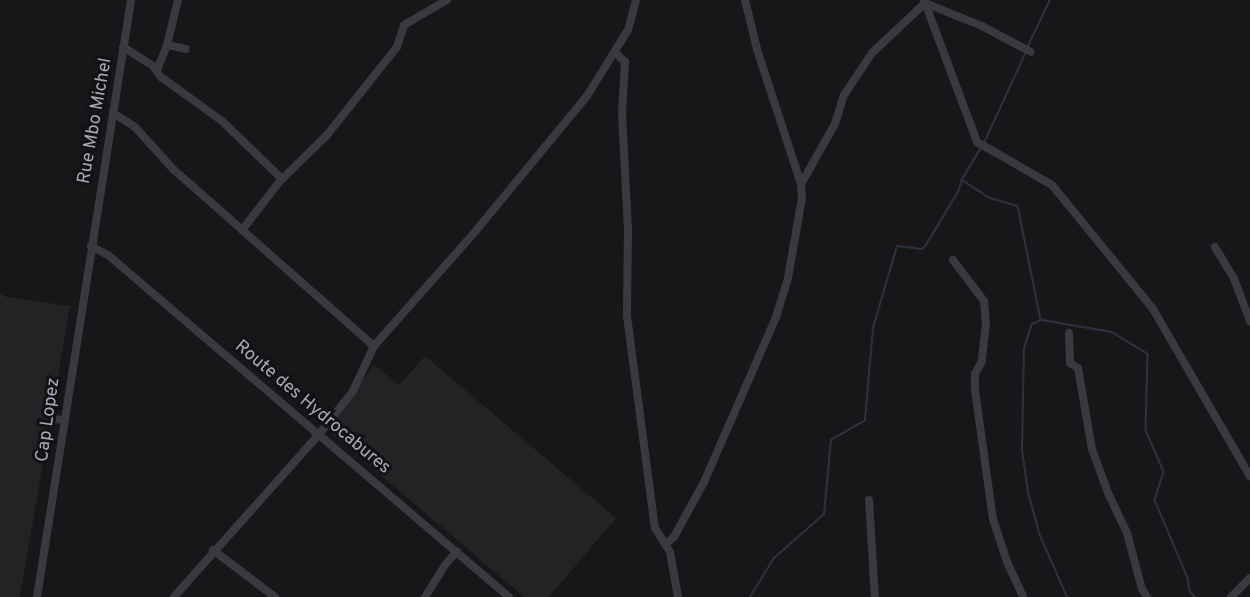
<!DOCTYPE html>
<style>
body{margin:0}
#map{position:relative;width:1250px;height:597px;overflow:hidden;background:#171719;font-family:Overpass,sans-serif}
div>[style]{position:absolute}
.built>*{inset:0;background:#232326}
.stream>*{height:1.5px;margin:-0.75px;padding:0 0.75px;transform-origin:0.75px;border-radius:0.75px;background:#2b333e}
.minor>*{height:8px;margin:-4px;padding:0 4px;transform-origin:4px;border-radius:4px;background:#393940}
span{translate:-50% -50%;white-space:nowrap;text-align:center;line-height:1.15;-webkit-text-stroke:6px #121214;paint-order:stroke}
.street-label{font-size:18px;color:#a8abba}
</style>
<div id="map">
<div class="built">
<i style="clip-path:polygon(0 293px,6px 297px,70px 306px,20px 597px,0 597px)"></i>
<i style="clip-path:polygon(425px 356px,616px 518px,549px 597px,524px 597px,328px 430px,374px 364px,399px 385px)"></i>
</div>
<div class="stream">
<i style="left:1027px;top:48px;width:53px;rotate:-64.4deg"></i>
<i style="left:984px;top:143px;width:100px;rotate:-65.2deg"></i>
<i style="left:982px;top:147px;width:39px;rotate:121deg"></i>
<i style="left:962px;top:180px;width:33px;rotate:33deg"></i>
<i style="left:990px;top:198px;width:29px;rotate:16deg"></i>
<i style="left:1018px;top:206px;width:116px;rotate:78.6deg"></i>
<i style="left:750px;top:597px;width:46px;rotate:-58.4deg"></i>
<i style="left:774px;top:558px;width:67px;rotate:-41.3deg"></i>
<i style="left:824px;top:514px;width:74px;rotate:-84.6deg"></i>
<i style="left:831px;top:440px;width:39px;rotate:-30deg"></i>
<i style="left:865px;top:420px;width:92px;rotate:-85deg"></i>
<i style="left:873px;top:328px;width:85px;rotate:-73.7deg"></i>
<i style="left:897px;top:246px;width:25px;rotate:7deg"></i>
<i style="left:922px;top:249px;width:6px;rotate:-45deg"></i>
<i style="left:926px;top:245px;width:62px;rotate:-58.9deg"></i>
<i style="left:958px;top:192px;width:13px;rotate:-72deg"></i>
<i style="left:1067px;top:597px;width:67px;rotate:-113.9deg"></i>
<i style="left:1040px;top:536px;width:45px;rotate:-105.6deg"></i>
<i style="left:1028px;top:493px;width:43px;rotate:-97.9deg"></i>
<i style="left:1022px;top:450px;width:102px;rotate:-88.9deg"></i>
<i style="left:1024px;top:348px;width:25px;rotate:-72deg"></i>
<i style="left:1032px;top:324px;width:11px;rotate:-22deg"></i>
<i style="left:1042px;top:320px;width:71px;rotate:9.7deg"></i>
<i style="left:1112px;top:332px;width:42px;rotate:31.4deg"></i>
<i style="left:1148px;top:354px;width:76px;rotate:91.5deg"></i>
<i style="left:1146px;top:430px;width:46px;rotate:66.8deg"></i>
<i style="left:1164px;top:472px;width:29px;rotate:108deg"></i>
<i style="left:1155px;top:500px;width:85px;rotate:67.1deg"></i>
<i style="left:1188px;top:578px;width:13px;rotate:81deg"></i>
<i style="left:1190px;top:591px;width:8px;rotate:50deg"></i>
</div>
<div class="minor">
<i style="left:924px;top:0;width:152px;rotate:69.5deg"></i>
<i style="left:977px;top:142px;width:86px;rotate:29.8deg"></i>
<i style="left:1052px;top:185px;width:160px;rotate:50.8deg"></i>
<i style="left:1153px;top:309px;width:193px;rotate:59.9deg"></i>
<i style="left:167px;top:45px;width:46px;rotate:-76.3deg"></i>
<i style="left:123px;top:47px;width:36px;rotate:32deg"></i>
<i style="left:153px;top:66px;width:14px;rotate:54deg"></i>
<i style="left:161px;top:77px;width:75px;rotate:35.8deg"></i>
<i style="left:222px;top:121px;width:83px;rotate:44deg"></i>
<i style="left:616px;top:53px;width:13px;rotate:45deg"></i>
<i style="left:625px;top:62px;width:52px;rotate:93.3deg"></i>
<i style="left:622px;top:114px;width:114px;rotate:87deg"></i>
<i style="left:628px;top:228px;width:88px;rotate:90.7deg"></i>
<i style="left:627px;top:316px;width:214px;rotate:82.5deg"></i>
<i style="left:655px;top:528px;width:28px;rotate:58deg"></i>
<i style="left:670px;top:552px;width:46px;rotate:79.9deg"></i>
<i style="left:157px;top:70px;width:27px;rotate:-68deg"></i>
<i style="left:167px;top:45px;width:19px;rotate:12deg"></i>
<i style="left:113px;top:113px;width:26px;rotate:32deg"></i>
<i style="left:135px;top:127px;width:57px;rotate:47.9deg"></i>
<i style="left:173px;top:169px;width:268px;rotate:41.4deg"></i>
<i style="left:801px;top:184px;width:69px;rotate:-60.5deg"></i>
<i style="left:835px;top:124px;width:30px;rotate:-73deg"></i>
<i style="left:844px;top:95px;width:50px;rotate:-56.3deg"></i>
<i style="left:872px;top:53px;width:73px;rotate:-43.3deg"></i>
<i style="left:925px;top:3px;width:61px;rotate:22deg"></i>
<i style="left:982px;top:26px;width:55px;rotate:28deg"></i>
<i style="left:242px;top:230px;width:62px;rotate:-52.2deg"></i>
<i style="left:280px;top:181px;width:66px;rotate:-44.4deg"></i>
<i style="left:327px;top:135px;width:112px;rotate:-51.5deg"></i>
<i style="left:397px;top:47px;width:23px;rotate:-72deg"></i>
<i style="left:404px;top:25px;width:50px;rotate:-30.2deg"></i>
<i style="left:91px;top:246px;width:19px;rotate:28deg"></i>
<i style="left:108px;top:255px;width:527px;rotate:40.46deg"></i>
<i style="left:1215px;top:247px;width:37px;rotate:59deg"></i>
<i style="left:1234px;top:279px;width:45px;rotate:69.1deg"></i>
<i style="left:953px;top:260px;width:51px;rotate:52.9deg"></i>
<i style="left:984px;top:301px;width:21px;rotate:85deg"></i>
<i style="left:986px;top:322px;width:39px;rotate:96deg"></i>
<i style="left:982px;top:361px;width:15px;rotate:118deg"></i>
<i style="left:975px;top:374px;width:16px;rotate:90deg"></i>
<i style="left:975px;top:390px;width:130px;rotate:82.1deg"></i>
<i style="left:993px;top:519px;width:45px;rotate:72deg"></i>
<i style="left:1007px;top:562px;width:38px;rotate:65deg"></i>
<i style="left:1069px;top:333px;width:30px;rotate:88deg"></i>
<i style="left:1070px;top:363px;width:9px;rotate:32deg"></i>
<i style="left:1078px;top:368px;width:82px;rotate:80.2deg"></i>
<i style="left:1092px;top:449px;width:47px;rotate:70deg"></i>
<i style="left:1108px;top:493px;width:44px;rotate:64.6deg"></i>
<i style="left:1127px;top:533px;width:58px;rotate:75deg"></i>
<i style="left:1142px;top:589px;width:9px;rotate:58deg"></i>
<i style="left:53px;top:419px;width:12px;rotate:5deg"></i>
<i style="left:869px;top:500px;width:97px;rotate:86.5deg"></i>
<i style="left:666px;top:544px;width:11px;rotate:-41deg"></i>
<i style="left:674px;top:537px;width:63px;rotate:-61.4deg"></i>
<i style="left:704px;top:482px;width:180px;rotate:-66.4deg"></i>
<i style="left:776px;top:317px;width:41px;rotate:-72.9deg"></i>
<i style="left:788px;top:278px;width:81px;rotate:-80.1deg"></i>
<i style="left:802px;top:198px;width:14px;rotate:-94deg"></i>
<i style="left:801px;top:184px;width:142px;rotate:-108.1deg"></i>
<i style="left:757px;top:49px;width:50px;rotate:-103.8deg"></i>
<i style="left:213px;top:550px;width:78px;rotate:37.2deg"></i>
<i style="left:37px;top:597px;width:604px;rotate:-81.05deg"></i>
<i style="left:174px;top:597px;width:220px;rotate:-48.3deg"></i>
<i style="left:320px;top:433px;width:53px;rotate:-51.8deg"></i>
<i style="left:353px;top:391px;width:50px;rotate:-65deg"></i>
<i style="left:374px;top:346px;width:151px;rotate:-48.5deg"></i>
<i style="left:474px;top:233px;width:178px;rotate:-50.5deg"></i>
<i style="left:587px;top:96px;width:78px;rotate:-58.2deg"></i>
<i style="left:628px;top:30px;width:31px;rotate:-75deg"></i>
<i style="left:425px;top:597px;width:38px;rotate:-58deg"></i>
<i style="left:445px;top:565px;width:18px;rotate:-49deg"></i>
<i style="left:1231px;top:597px;width:27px;rotate:-45deg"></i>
</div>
<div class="street-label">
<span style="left:96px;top:121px;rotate:-80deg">Rue Mbo Michel</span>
<span style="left:312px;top:408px;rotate:40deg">Route des Hydrocabures</span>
<span style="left:49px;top:420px;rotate:-82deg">Cap Lopez</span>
</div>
</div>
